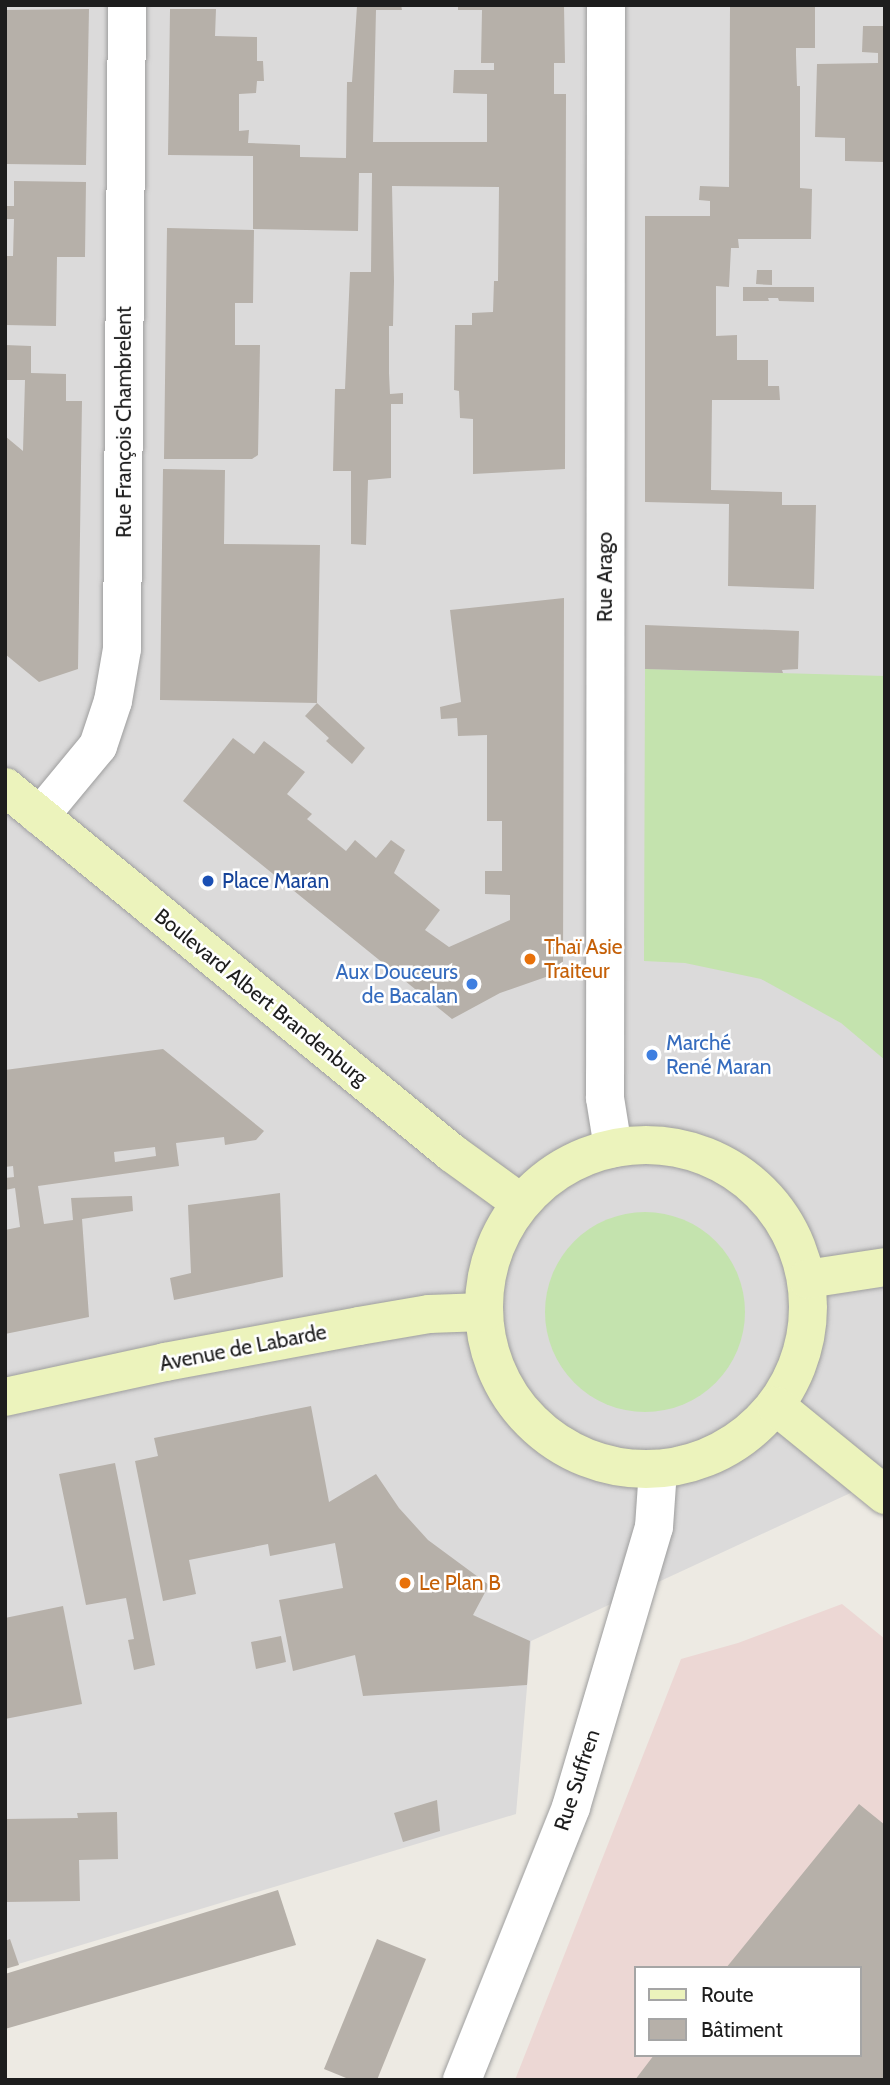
<!DOCTYPE html>
<meta charset="utf-8">
<style>
body{margin:0}
#map{position:relative;width:890px;height:2085px;overflow:hidden;background:#edeae3;font-family:Cabin,sans-serif}
div>[style]{position:absolute}
.residential>*{inset:0;background:#dbdada}
.commercial>*{inset:0;background:#ecd7d4}
.grass>*{inset:0;background:#c4e3ae}
.round{border-radius:50%}
.building>*{inset:0;background:#b6b0a9}
.roads{filter:drop-shadow(0 0 2px #9e9e9e) drop-shadow(0 0 2px #9e9e9e)}
.street>*{height:38px;margin:-19px;padding:0 19px;transform-origin:19px;border-radius:19px;background:#fff}
.secondary>*{height:38px;margin:-19px;padding:0 19px;transform-origin:19px;border-radius:19px;background:#ecf3bc}
.secondary>.ring{margin:-19px;padding:0;box-sizing:content-box;background:none;border:38px solid #ecf3bc;border-radius:50%}
.dots>*{width:19px;height:19px;translate:-50% -50%;box-sizing:border-box;border:4px solid #fff;border-radius:50%}
span{translate:-50% -50%;white-space:nowrap;text-align:center;line-height:1.15;-webkit-text-stroke:5px #fff;paint-order:stroke}
.street-label{font-size:21px;color:#1d1d1d}
.transit-label{font-size:21px;color:#164399}
.left{translate:0 -50%;text-align:left}
.food-label{font-size:21px;color:#c56008}
.shop-label{font-size:21px;color:#366cbe}
.right{translate:-100% -50%;text-align:right}
.frame{position:absolute;inset:0;border:7px solid #1d1d1d;pointer-events:none}
.legend{position:absolute;left:634px;top:1966px;width:228px;height:91px;box-sizing:border-box;background:#fff;border:2px solid #a5a5a5;margin:0;padding:9px 12px;list-style:none;font-size:21px;color:#1d1d1d}
.legend li{display:flex;align-items:center;gap:14px;height:35px}
.legend b{width:35px;border:2px solid #a5a5a5}
</style>
<div id="map">
<div class="residential">
<i style="clip-path:polygon(5px 5px,885px 5px,885px 1477px,531px 1641px,516px 1814px,5px 1968px)"></i>
</div>
<div class="commercial">
<i style="clip-path:polygon(evenodd,842px 1604px,885px 1639px,885px 2080px,515px 2080px,681px 1659px,738px 1643px,842px 1604px,636px 1968px,860px 1968px,860px 2055px,636px 2055px,636px 1968px)"></i>
</div>
<div class="grass">
<i style="clip-path:polygon(645px 669px,885px 676px,885px 1060px,841px 1023px,761px 979px,685px 963px,644px 961px)"></i>
<i class="round" style="left:545px;top:1212px;width:200px;height:200px"></i>
</div>
<div class="building">
<i style="clip-path:polygon(401px 5px,402px 10px,376px 10px,373px 142px,487px 142px,487px 94px,453px 93px,454px 70px,494px 70px,494px 63px,481px 63px,482px 10px,458px 10px,458px 5px,564px 5px,565px 63px,554px 63px,554px 94px,566px 94px,565px 469px,473px 474px,473px 419px,460px 418px,459px 391px,454px 390px,455px 325px,472px 325px,472px 313px,493px 312px,494px 281px,498px 281px,499px 187px,392px 186px,394px 281px,393px 326px,389px 326px,389px 373px,390px 394px,403px 393px,403px 404px,391px 404px,391px 478px,368px 480px,366px 545px,351px 544px,351px 471px,333px 471px,335px 389px,345px 389px,350px 272px,371px 272px,372px 173px,359px 173px,358px 231px,253px 229px,253px 156px,168px 155px,170px 9px,216px 9px,215px 36px,257px 37px,257px 61px,263px 61px,264px 81px,257px 81px,256px 93px,239px 94px,239px 131px,249px 130px,248px 143px,300px 145px,300px 157px,346px 158px,347px 82px,352px 82px,357px 6px)"></i>
<i style="clip-path:polygon(730px 5px,815px 5px,815px 48px,796px 48px,796px 55px,797px 86px,800px 86px,800px 188px,812px 189px,811px 239px,738px 239px,739px 248px,731px 248px,729px 287px,716px 286px,716px 336px,737px 335px,737px 360px,768px 360px,768px 386px,779px 386px,780px 400px,712px 400px,711px 490px,782px 492px,782px 505px,816px 505px,814px 589px,728px 586px,729px 504px,645px 502px,645px 216px,710px 216px,710px 201px,699px 200px,700px 186px,729px 187px)"></i>
<i style="clip-path:polygon(89px 9px,86px 165px,5px 164px,5px 10px)"></i>
<i style="clip-path:polygon(863px 26px,885px 26px,885px 162px,845px 161px,845px 138px,815px 137px,817px 64px,878px 63px,878px 53px,862px 52px)"></i>
<i style="clip-path:polygon(14px 181px,86px 182px,85px 257px,57px 257px,56px 326px,5px 325px,5px 256px,13px 256px,14px 219px,5px 219px,5px 206px,14px 206px)"></i>
<i style="clip-path:polygon(167px 228px,254px 230px,253px 303px,235px 303px,235px 345px,260px 345px,258px 455px,252px 459px,164px 459px)"></i>
<i style="clip-path:polygon(757px 270px,772px 270px,772px 285px,756px 284px)"></i>
<i style="clip-path:polygon(743px 287px,814px 287px,814px 302px,779px 301px,778px 298px,768px 298px,769px 301px,743px 301px)"></i>
<i style="clip-path:polygon(5px 345px,31px 346px,31px 373px,66px 374px,66px 401px,82px 401px,78px 669px,39px 682px,5px 654px,5px 436px,23px 451px,25px 380px,5px 380px)"></i>
<i style="clip-path:polygon(163px 469px,225px 470px,224px 544px,320px 545px,317px 703px,365px 748px,352px 764px,326px 741px,329px 738px,305px 716px,317px 703px,160px 700px)"></i>
<i style="clip-path:polygon(564px 598px,563px 971px,500px 993px,452px 1019px,183px 801px,233px 738px,254px 754px,264px 741px,305px 772px,287px 794px,312px 814px,307px 819px,346px 851px,355px 840px,376px 858px,391px 840px,405px 850px,394px 873px,440px 910px,425px 930px,449px 947px,510px 920px,510px 895px,485px 894px,485px 871px,502px 871px,502px 821px,487px 821px,487px 735px,458px 736px,457px 718px,441px 719px,440px 707px,461px 702px,450px 610px)"></i>
<i style="clip-path:polygon(645px 625px,799px 631px,798px 669px,782px 670px,783px 673px,645px 669px)"></i>
<i style="clip-path:polygon(evenodd,163px 1049px,264px 1131px,256px 1140px,225px 1145px,224px 1137px,176px 1143px,179px 1166px,38px 1186px,44px 1224px,73px 1220px,71px 1198px,132px 1196px,133px 1211px,82px 1219px,89px 1317px,5px 1334px,5px 1230px,20px 1227px,15px 1188px,5px 1190px,5px 1178px,14px 1177px,13px 1166px,5px 1167px,5px 1070px,163px 1049px,155px 1147px,156px 1156px,115px 1162px,114px 1152px,155px 1147px)"></i>
<i style="clip-path:polygon(280px 1193px,283px 1277px,174px 1300px,170px 1278px,191px 1273px,188px 1205px)"></i>
<i style="clip-path:polygon(311px 1406px,329px 1502px,376px 1474px,399px 1508px,428px 1540px,489px 1585px,473px 1615px,530px 1641px,527px 1685px,363px 1696px,355px 1655px,293px 1671px,279px 1600px,343px 1588px,335px 1543px,270px 1556px,268px 1544px,189px 1560px,196px 1594px,163px 1601px,135px 1461px,158px 1456px,154px 1438px)"></i>
<i style="clip-path:polygon(115px 1463px,155px 1665px,134px 1670px,128px 1640px,134px 1639px,126px 1598px,86px 1605px,59px 1474px)"></i>
<i style="clip-path:polygon(63px 1606px,82px 1704px,5px 1719px,5px 1618px)"></i>
<i style="clip-path:polygon(281px 1636px,286px 1662px,256px 1669px,251px 1642px)"></i>
<i style="clip-path:polygon(437px 1800px,440px 1831px,403px 1842px,394px 1813px)"></i>
<i style="clip-path:polygon(859px 1804px,885px 1825px,885px 2080px,635px 2080px,654px 2055px,860px 2055px,860px 1968px,726px 1968px)"></i>
<i style="clip-path:polygon(117px 1812px,118px 1859px,79px 1860px,80px 1901px,5px 1902px,5px 1819px,78px 1818px,77px 1813px)"></i>
<i style="clip-path:polygon(278px 1890px,296px 1945px,5px 2029px,5px 1974px)"></i>
<i style="clip-path:polygon(10px 1939px,19px 1965px,5px 1969px,5px 1941px)"></i>
<i style="clip-path:polygon(377px 1939px,426px 1959px,377px 2080px,351px 2080px,324px 2069px)"></i>
</div>
<div class="roads">
<div class="street">
<i style="left:606px;top:5px;width:1069px;rotate:90.05deg"></i>
<i style="left:605px;top:1074px;width:24px;rotate:90deg"></i>
<i style="left:605px;top:1098px;width:51px;rotate:80.9deg"></i>
<i style="left:40px;top:816px;width:91px;rotate:-50.4deg"></i>
<i style="left:98px;top:746px;width:47px;rotate:-71.6deg"></i>
<i style="left:113px;top:701px;width:53px;rotate:-80.2deg"></i>
<i style="left:122px;top:649px;width:644px;rotate:-89.56deg"></i>
<i style="left:462px;top:2080px;width:294px;rotate:-68.2deg"></i>
<i style="left:571px;top:1807px;width:292px;rotate:-73.5deg"></i>
<i style="left:654px;top:1527px;width:57px;rotate:-86deg"></i>
</div>
<div class="secondary">
<i style="left:5px;top:787px;width:578px;rotate:39.31deg"></i>
<i style="left:452px;top:1153px;width:85px;rotate:35.9deg"></i>
<i class="ring" style="left:484px;top:1145px;width:286px;height:286px"></i>
<i style="left:807px;top:1279px;width:79px;rotate:-8.7deg"></i>
<i style="left:5px;top:1397px;width:164px;rotate:-12.3deg"></i>
<i style="left:165px;top:1362px;width:197px;rotate:-10.5deg"></i>
<i style="left:359px;top:1326px;width:71px;rotate:-9.7deg"></i>
<i style="left:429px;top:1314px;width:55px;rotate:-2.1deg"></i>
<i style="left:776px;top:1406px;width:141px;rotate:39.2deg"></i>
</div>
</div>
<div class="dots">
<i style="left:208px;top:881px;background:#1a4fb4"></i>
<i style="left:530px;top:959px;background:#e8710a"></i>
<i style="left:472px;top:984px;background:#3f7fe0"></i>
<i style="left:652px;top:1055px;background:#3f7fe0"></i>
<i style="left:405px;top:1583px;background:#e8710a"></i>
</div>
<div class="street-label">
<span style="left:124px;top:422px;rotate:-90deg">Rue François Chambrelent</span>
<span style="left:605px;top:577px;rotate:-90deg">Rue Arago</span>
<span style="left:261px;top:997px;rotate:39deg">Boulevard Albert Brandenburg</span>
<span style="left:243px;top:1348px;rotate:-11deg">Avenue de Labarde</span>
<span style="left:577px;top:1780px;rotate:-72deg">Rue Suffren</span>
</div>
<div class="transit-label">
<span class="left" style="left:222px;top:881px">Place Maran</span>
</div>
<div class="food-label">
<span class="left" style="left:544px;top:959px">Thaï Asie<br>Traiteur</span>
<span class="left" style="left:419px;top:1583px">Le Plan B</span>
</div>
<div class="shop-label">
<span class="right" style="left:458px;top:984px">Aux Douceurs<br>de Bacalan</span>
<span class="left" style="left:666px;top:1055px">Marché<br>René Maran</span>
</div>
<div class="frame"></div>
<ul class="legend">
<li><b style="height:9px;background:#ecf3bc"></b>Route</li>
<li><b style="height:19px;background:#b6b0a9"></b>Bâtiment</li>
</ul>
</div>
